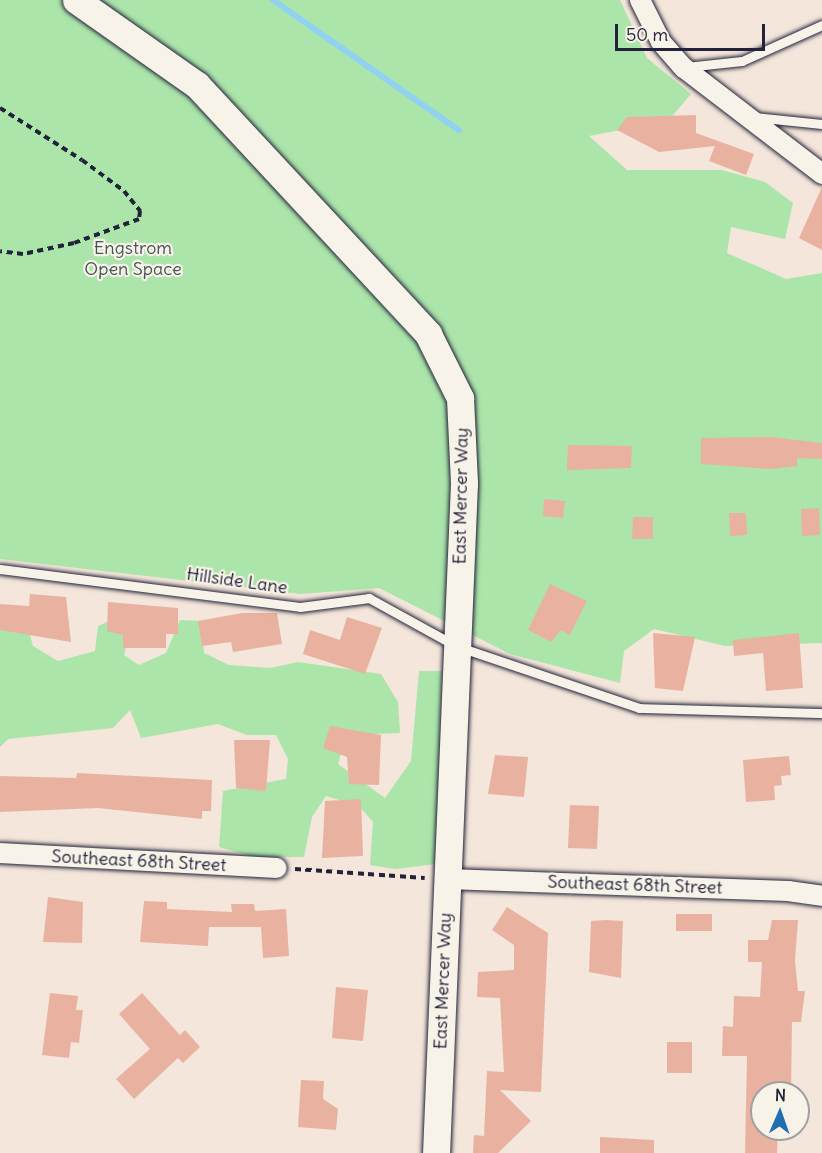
<!DOCTYPE html>
<style>
body{margin:0}
#map{position:relative;width:822px;height:1153px;overflow:hidden;background:#f4e6da;font-family:Delius,sans-serif}
div>[style]{position:absolute}
.green>*{inset:0;background:#abe5aa}
.stream>*{height:6px;margin:-3px;padding:0 3px;transform-origin:3px;border-radius:3px;background:#91d2f2}
.building>*{inset:0;background:#e9b2a0}
.path>*{height:4px;margin-top:-2px;transform-origin:0;background:repeating-linear-gradient(90deg,#22223b 0 6px,transparent 0 10.5px)}
.roads{filter:drop-shadow(0 0 2px #22223b) drop-shadow(0 0 2px #22223b)}
.lane>*{height:9px;margin:-4.5px;padding:0 4.5px;transform-origin:4.5px;border-radius:4.5px;background:#f7f3e8}
.street>*{height:20px;margin:-10px;padding:0 10px;transform-origin:10px;border-radius:10px;background:#f7f3e8}
.secondary>*{height:27px;margin:-13.5px;padding:0 13.5px;transform-origin:13.5px;border-radius:13.5px;background:#f7f3e8}
span{translate:-50% -50%;white-space:nowrap;text-align:center;line-height:1.15;-webkit-text-stroke:4.5px #f7f3e8;paint-order:stroke}
.park-label{font-size:18px;color:#445357}
.street-label{font-size:18px;color:#22223b}
.north{position:absolute;left:750px;top:1081px;width:60px;height:60px;box-sizing:border-box;background:#f7f3e8;border:2px solid #a29fa3;border-radius:50%;rotate:2deg;font-size:16px;font-weight:700;line-height:24px;text-align:center;color:#22223b}
.north::after{content:'';display:block;margin:auto;width:21px;height:27px;background:#1f6fb2;clip-path:polygon(50% 0,100% 100%,50% 72%,0 100%)}
.scale{position:absolute;left:615px;top:24px;width:150px;height:27px;box-sizing:border-box;border:3px solid #22223b;border-top:0;padding-left:8px;font-size:18px;line-height:21px;white-space:nowrap;color:#22223b;-webkit-text-stroke:4px #f7f3e8;paint-order:stroke}
</style>
<div id="map">
<div class="green">
<i style="clip-path:polygon(0 0,620px 0,647px 58px,691px 94px,668px 121px,589px 136px,627px 170px,722px 170px,765px 182px,793px 203px,785px 239px,731px 227px,727px 253px,786px 279px,822px 273px,822px 643px,725px 646px,654px 629px,624px 651px,620px 683px,510px 654px,379px 588px,300px 594px,0 559px)"></i>
<i style="clip-path:polygon(23px 610px,33px 646px,58px 661px,95px 651px,98px 626px,118px 617px,131px 625px,124px 655px,139px 665px,166px 653px,180px 620px,201px 621px,204px 653px,229px 665px,270px 668px,298px 662px,381px 674px,398px 702px,400px 733px,346px 735px,338px 764px,385px 798px,411px 761px,419px 671px,442px 671px,437px 864px,395px 869px,370px 865px,373px 822px,359px 806px,326px 796px,312px 817px,304px 857px,254px 857px,219px 847px,223px 791px,286px 779px,288px 759px,276px 735px,247px 735px,218px 724px,141px 738px,130px 710px,113px 728px,8px 739px,0 747px,0 611px)"></i>
</div>
<div class="stream">
<i style="left:273px;top:0;width:227px;rotate:35deg"></i>
</div>
<div class="building">
<i style="clip-path:polygon(696px 115px,696px 133px,754px 154px,746px 175px,709px 161px,715px 146px,659px 152px,617px 130px,627px 117px)"></i>
<i style="clip-path:polygon(822px 187px,822px 250px,799px 238px)"></i>
<i style="clip-path:polygon(772px 437px,822px 443px,822px 459px,797px 458px,797px 466px,772px 469px,701px 464px,701px 438px)"></i>
<i style="clip-path:polygon(568px 445px,632px 446px,631px 468px,567px 470px)"></i>
<i style="clip-path:polygon(544px 499px,565px 501px,563px 518px,543px 516px)"></i>
<i style="clip-path:polygon(819px 508px,820px 535px,802px 536px,801px 509px)"></i>
<i style="clip-path:polygon(729px 513px,746px 513px,747px 535px,730px 536px)"></i>
<i style="clip-path:polygon(633px 517px,653px 517px,653px 539px,632px 539px)"></i>
<i style="clip-path:polygon(550px 584px,587px 601px,570px 635px,561px 630px,551px 642px,528px 630px)"></i>
<i style="clip-path:polygon(30px 594px,66px 597px,71px 642px,0 630px,0 604px,29px 606px)"></i>
<i style="clip-path:polygon(108px 602px,178px 608px,178px 634px,166px 634px,166px 648px,123px 648px,123px 635px,107px 631px)"></i>
<i style="clip-path:polygon(242px 613px,277px 613px,282px 644px,233px 652px,231px 642px,202px 646px,198px 621px)"></i>
<i style="clip-path:polygon(347px 617px,382px 628px,365px 674px,303px 654px,310px 630px,340px 640px)"></i>
<i style="clip-path:polygon(653px 633px,695px 637px,683px 691px,655px 688px)"></i>
<i style="clip-path:polygon(799px 633px,803px 688px,766px 691px,763px 653px,734px 656px,733px 640px)"></i>
<i style="clip-path:polygon(330px 726px,381px 735px,379px 785px,349px 784px,347px 757px,323px 748px)"></i>
<i style="clip-path:polygon(234px 740px,270px 740px,266px 791px,236px 788px)"></i>
<i style="clip-path:polygon(495px 755px,528px 757px,524px 797px,488px 794px)"></i>
<i style="clip-path:polygon(789px 756px,791px 775px,781px 776px,782px 785px,774px 786px,775px 800px,746px 802px,743px 760px)"></i>
<i style="clip-path:polygon(77px 773px,212px 780px,211px 811px,202px 811px,202px 819px,98px 808px,0 812px,0 776px,76px 778px)"></i>
<i style="clip-path:polygon(361px 799px,363px 856px,322px 858px,325px 801px)"></i>
<i style="clip-path:polygon(570px 805px,599px 806px,597px 849px,568px 848px)"></i>
<i style="clip-path:polygon(48px 897px,83px 902px,82px 943px,43px 942px)"></i>
<i style="clip-path:polygon(144px 901px,167px 902px,167px 909px,232px 912px,231px 904px,254px 904px,255px 911px,286px 909px,289px 956px,263px 958px,261px 927px,209px 927px,208px 946px,140px 942px)"></i>
<i style="clip-path:polygon(507px 907px,548px 933px,541px 1092px,500px 1090px,531px 1121px,498px 1153px,473px 1153px,474px 1135px,484px 1136px,487px 1071px,504px 1072px,500px 998px,477px 997px,478px 972px,514px 970px,514px 945px,492px 930px)"></i>
<i style="clip-path:polygon(676px 914px,712px 914px,712px 931px,676px 931px)"></i>
<i style="clip-path:polygon(606px 920px,623px 921px,621px 978px,589px 972px,591px 921px)"></i>
<i style="clip-path:polygon(772px 920px,798px 920px,795px 960px,798px 991px,805px 991px,801px 1022px,792px 1022px,791px 1093px,762px 1093px,762px 1129px,778px 1129px,777px 1153px,745px 1153px,747px 1056px,722px 1056px,723px 1026px,733px 1027px,734px 996px,760px 997px,762px 962px,748px 962px,748px 940px,768px 940px)"></i>
<i style="clip-path:polygon(336px 987px,368px 990px,363px 1041px,332px 1038px)"></i>
<i style="clip-path:polygon(50px 993px,78px 996px,76px 1010px,83px 1010px,79px 1043px,71px 1042px,69px 1058px,42px 1055px)"></i>
<i style="clip-path:polygon(142px 993px,180px 1035px,185px 1030px,200px 1047px,183px 1063px,178px 1058px,134px 1099px,116px 1079px,150px 1049px,119px 1014px)"></i>
<i style="clip-path:polygon(667px 1042px,692px 1042px,692px 1073px,667px 1073px)"></i>
<i style="clip-path:polygon(301px 1080px,324px 1081px,323px 1099px,338px 1109px,336px 1130px,298px 1127px)"></i>
<i style="clip-path:polygon(600px 1137px,654px 1140px,654px 1153px,600px 1153px)"></i>
</div>
<div class="path">
<i style="left:0;top:108px;width:97px;rotate:32.4deg"></i>
<i style="left:82px;top:160px;width:52px;rotate:36.4deg"></i>
<i style="left:124px;top:191px;width:26px;rotate:51deg"></i>
<i style="left:140px;top:211px;width:8px;rotate:97deg"></i>
<i style="left:139px;top:219px;width:69px;rotate:159.7deg"></i>
<i style="left:74px;top:243px;width:52px;rotate:167.8deg"></i>
<i style="left:23px;top:254px;width:23px;rotate:-173deg"></i>
<i style="left:295px;top:869px;width:130px;rotate:4deg"></i>
</div>
<div class="roads">
<div class="lane">
<i style="left:686px;top:67px;width:56px;rotate:-6.1deg"></i>
<i style="left:742px;top:61px;width:88px;rotate:-24.2deg"></i>
<i style="left:754px;top:117px;width:68px;rotate:5.9deg"></i>
<i style="left:0;top:569px;width:302px;rotate:7.2deg"></i>
<i style="left:300px;top:607px;width:70px;rotate:-7.4deg"></i>
<i style="left:369px;top:598px;width:99px;rotate:28.9deg"></i>
<i style="left:456px;top:646px;width:193px;rotate:18.7deg"></i>
<i style="left:639px;top:708px;width:183px;rotate:1.6deg"></i>
</div>
<div class="street">
<i style="left:640px;top:0;width:47px;rotate:63.4deg"></i>
<i style="left:661px;top:42px;width:35px;rotate:49deg"></i>
<i style="left:684px;top:68px;width:174px;rotate:37.5deg"></i>
<i style="left:0;top:853px;width:277px;rotate:3.1deg"></i>
<i style="left:447px;top:879px;width:341px;rotate:2deg"></i>
<i style="left:788px;top:891px;width:34px;rotate:8deg"></i>
</div>
<div class="secondary">
<i style="left:76px;top:0;width:148px;rotate:35.1deg"></i>
<i style="left:197px;top:85px;width:340px;rotate:47.1deg"></i>
<i style="left:428px;top:334px;width:72px;rotate:63.4deg"></i>
<i style="left:460px;top:398px;width:85px;rotate:87.3deg"></i>
<i style="left:464px;top:483px;width:671px;rotate:92.39deg"></i>
</div>
</div>
<div class="park-label">
<span style="left:133px;top:259px">Engstrom<br>Open Space</span>
</div>
<div class="street-label">
<span style="left:461px;top:496px;rotate:-89deg">East Mercer Way</span>
<span style="left:237px;top:581px;rotate:8deg">Hillside Lane</span>
<span style="left:139px;top:861px;rotate:3deg">Southeast 68th Street</span>
<span style="left:635px;top:885px;rotate:2deg">Southeast 68th Street</span>
<span style="left:443px;top:981px;rotate:-88deg">East Mercer Way</span>
</div>
<div class="north">N</div>
<div class="scale">50 m</div>
</div>
